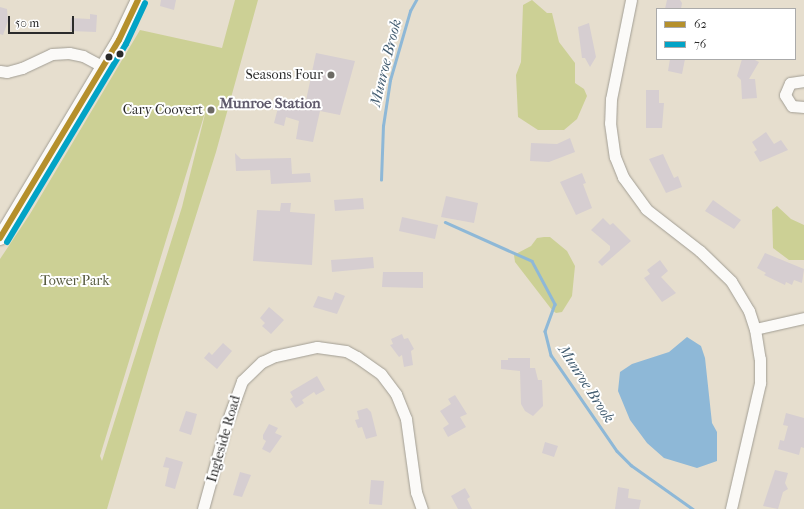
<!DOCTYPE html>
<style>
body{margin:0}
#map{position:relative;width:804px;height:509px;overflow:hidden;background:#e6dece;font-family:"IM FELL French Canon",serif}
div>[style]{position:absolute}
.green>*{inset:0;background:#ccd095}
.water>*{inset:0;background:#8eb8d7}
.stream>*{height:2.5px;margin:-1.25px;padding:0 1.25px;transform-origin:1.25px;border-radius:1.25px;background:#8eb8d7}
.building>*{inset:0;background:#d6ced1}
.roads{filter:drop-shadow(0 0 1px #a29e94) drop-shadow(0 0 1px #a29e94)}
.minor>*{height:11px;margin:-5.5px;padding:0 5.5px;transform-origin:5.5px;border-radius:5.5px;background:#fbfaf8}
.major>*{height:14px;margin:-7px;padding:0 7px;transform-origin:7px;border-radius:7px;background:#fbfaf8}
.bus-1>*{height:6px;margin:-3px;padding:0 3px;transform-origin:3px;border-radius:3px;background:#b5902c}
.bus-2>*{height:6px;margin:-3px;padding:0 3px;transform-origin:3px;border-radius:3px;background:#02a3c6}
.dots>*{width:11px;height:11px;translate:-50% -50%;box-sizing:border-box;border:2px solid #fff;border-radius:50%}
span{translate:-50% -50%;white-space:nowrap;text-align:center;line-height:1.15;-webkit-text-stroke:4px #fff;paint-order:stroke}
.poi-label{font-size:14px;color:#2b2b2b}
.right{translate:-100% -50%;text-align:right}
.park-label{font-size:14px;color:#55593d}
.street-label{font-size:14px;color:#2b2b2b}
.water-label{font-size:15px;color:#435d71;font-style:italic}
.neighbourhood-label{font-size:15px;color:#605a6c;font-weight:700}
.legend{position:absolute;left:656px;top:8px;width:140px;height:52px;box-sizing:border-box;background:#fff;border:1px solid #aaa;margin:0;padding:5px 7px;list-style:none;font-size:12px;color:#2b2b2b}
.legend li{display:flex;align-items:center;gap:8px;height:20px}
.legend b{width:20px;border:1px solid #aaa}
.scale{position:absolute;left:8px;top:16px;width:66px;height:18px;box-sizing:border-box;border:2px solid #2b2b2b;border-top:0;padding-left:5px;font-size:12px;line-height:14px;white-space:nowrap;color:#2b2b2b;-webkit-text-stroke:3px #fff;paint-order:stroke}
</style>
<div id="map">
<div class="green">
<i style="clip-path:polygon(evenodd,235px 0,258px 0,216px 152px,159px 333px,107px 509px,0 509px,0 259px,30px 214px,140px 30px,222px 48px,235px 0,207px 106px,182px 207px,102px 461px,100px 456px,207px 106px)"></i>
<i style="clip-path:polygon(532px 0,547px 13px,552px 13px,559px 42px,575px 63px,575px 83px,584px 89px,587px 96px,577px 119px,564px 130px,538px 130px,518px 117px,516px 75px,521px 62px,523px 5px)"></i>
<i style="clip-path:polygon(777px 206px,791px 219px,804px 225px,804px 260px,789px 260px,773px 248px,772px 210px)"></i>
<i style="clip-path:polygon(544px 237px,550px 237px,567px 251px,575px 266px,572px 296px,562px 312px,556px 313px,552px 310px,515px 262px,514px 255px,531px 246px,537px 238px)"></i>
</div>
<div class="water">
<i style="clip-path:polygon(687px 337px,701px 346px,705px 358px,712px 423px,717px 432px,717px 461px,697px 468px,664px 458px,647px 443px,630px 420px,618px 391px,620px 372px,632px 364px,669px 352px)"></i>
</div>
<div class="stream">
<i style="left:381px;top:180px;width:54px;rotate:-87.9deg"></i>
<i style="left:383px;top:126px;width:47px;rotate:-81.3deg"></i>
<i style="left:390px;top:80px;width:72px;rotate:-73.8deg"></i>
<i style="left:410px;top:11px;width:13px;rotate:-61deg"></i>
<i style="left:445px;top:222px;width:95px;rotate:24.1deg"></i>
<i style="left:532px;top:261px;width:49px;rotate:61.9deg"></i>
<i style="left:555px;top:304px;width:29px;rotate:110deg"></i>
<i style="left:545px;top:331px;width:25px;rotate:76deg"></i>
<i style="left:551px;top:355px;width:116px;rotate:55.5deg"></i>
<i style="left:617px;top:451px;width:20px;rotate:45deg"></i>
<i style="left:631px;top:465px;width:76px;rotate:35.4deg"></i>
</div>
<div class="building">
<i style="clip-path:polygon(161px 0,176px 0,174px 10px,160px 6px)"></i>
<i style="clip-path:polygon(667px 0,680px 0,682px 3px,681px 9px,665px 9px)"></i>
<i style="clip-path:polygon(0 7px,7px 9px,8px 21px,3px 35px,0 34px)"></i>
<i style="clip-path:polygon(90px 14px,97px 15px,96px 32px,70px 31px,71px 18px,90px 19px)"></i>
<i style="clip-path:polygon(589px 23px,596px 57px,590px 67px,585px 58px,582px 58px,578px 27px)"></i>
<i style="clip-path:polygon(316px 53px,355px 61px,340px 115px,320px 111px,313px 142px,296px 139px,299px 121px,286px 117px,284px 126px,274px 123px,279px 104px,304px 110px)"></i>
<i style="clip-path:polygon(670px 59px,685px 59px,682px 74px,668px 71px)"></i>
<i style="clip-path:polygon(742px 59px,753px 59px,759px 62px,749px 79px,755px 79px,757px 98px,742px 99px,741px 80px,737px 76px)"></i>
<i style="clip-path:polygon(646px 90px,659px 90px,659px 103px,664px 103px,662px 128px,646px 128px)"></i>
<i style="clip-path:polygon(766px 132px,774px 144px,781px 140px,788px 150px,760px 162px,754px 152px,757px 150px,752px 142px)"></i>
<i style="clip-path:polygon(570px 138px,575px 152px,549px 162px,530px 161px,531px 143px,557px 144px)"></i>
<i style="clip-path:polygon(235px 153px,241px 159px,291px 158px,292px 174px,310px 173px,311px 182px,271px 184px,270px 170px,236px 171px)"></i>
<i style="clip-path:polygon(663px 154px,674px 178px,678px 176px,682px 187px,666px 193px,649px 159px)"></i>
<i style="clip-path:polygon(582px 173px,586px 183px,583px 184px,592px 208px,576px 215px,560px 182px)"></i>
<i style="clip-path:polygon(446px 196px,478px 203px,474px 223px,441px 217px)"></i>
<i style="clip-path:polygon(363px 198px,364px 209px,335px 211px,334px 200px)"></i>
<i style="clip-path:polygon(713px 200px,741px 220px,734px 229px,705px 211px)"></i>
<i style="clip-path:polygon(281px 203px,291px 203px,290px 212px,315px 214px,312px 265px,253px 261px,257px 210px,280px 211px)"></i>
<i style="clip-path:polygon(402px 217px,438px 225px,435px 239px,399px 231px)"></i>
<i style="clip-path:polygon(603px 218px,610px 225px,613px 223px,631px 241px,602px 266px,598px 262px,610px 250px,610px 246px,591px 230px)"></i>
<i style="clip-path:polygon(765px 253px,804px 269px,802px 283px,794px 280px,792px 285px,786px 282px,785px 285px,764px 275px,766px 273px,757px 268px)"></i>
<i style="clip-path:polygon(373px 257px,374px 268px,332px 272px,331px 260px)"></i>
<i style="clip-path:polygon(660px 260px,668px 271px,661px 277px,676px 293px,662px 302px,644px 278px,650px 274px,647px 270px)"></i>
<i style="clip-path:polygon(383px 272px,423px 272px,423px 288px,382px 287px)"></i>
<i style="clip-path:polygon(335px 292px,345px 296px,337px 314px,313px 307px,318px 296px,332px 300px)"></i>
<i style="clip-path:polygon(269px 307px,284px 320px,271px 334px,262px 326px,265px 323px,260px 318px)"></i>
<i style="clip-path:polygon(402px 334px,404px 339px,408px 338px,414px 349px,411px 351px,413px 365px,404px 367px,402px 355px,399px 357px,390px 345px,393px 344px,391px 339px)"></i>
<i style="clip-path:polygon(223px 343px,232px 351px,217px 369px,204px 358px,209px 352px,212px 355px)"></i>
<i style="clip-path:polygon(508px 358px,530px 358px,530px 368px,535px 368px,538px 380px,542px 380px,543px 406px,533px 416px,525px 411px,521px 404px,520px 371px,501px 369px,501px 360px,508px 360px)"></i>
<i style="clip-path:polygon(317px 376px,325px 390px,316px 395px,314px 392px,302px 400px,304px 403px,296px 408px,290px 399px,293px 397px,290px 392px)"></i>
<i style="clip-path:polygon(455px 395px,467px 414px,460px 417px,466px 427px,448px 437px,443px 428px,449px 424px,440px 411px,451px 404px,448px 399px)"></i>
<i style="clip-path:polygon(367px 408px,371px 412px,377px 436px,366px 439px,362px 427px,358px 428px,355px 420px,359px 419px,357px 411px)"></i>
<i style="clip-path:polygon(186px 411px,197px 414px,191px 435px,179px 431px)"></i>
<i style="clip-path:polygon(786px 413px,804px 418px,804px 448px,801px 447px,799px 455px,778px 449px,780px 440px,784px 441px,788px 426px,783px 425px)"></i>
<i style="clip-path:polygon(269px 424px,278px 428px,275px 433px,282px 436px,270px 453px,262px 449px,266px 441px,263px 439px,263px 435px)"></i>
<i style="clip-path:polygon(545px 442px,558px 446px,554px 457px,542px 453px)"></i>
<i style="clip-path:polygon(166px 457px,183px 462px,175px 489px,165px 486px,169px 468px,163px 467px)"></i>
<i style="clip-path:polygon(775px 470px,788px 473px,785px 483px,788px 489px,783px 492px,778px 509px,763px 506px)"></i>
<i style="clip-path:polygon(240px 472px,251px 475px,242px 497px,233px 495px)"></i>
<i style="clip-path:polygon(371px 480px,384px 481px,382px 505px,369px 504px)"></i>
<i style="clip-path:polygon(618px 487px,629px 489px,628px 498px,641px 500px,639px 509px,615px 509px)"></i>
<i style="clip-path:polygon(465px 488px,470px 497px,467px 499px,472px 509px,458px 509px,451px 496px)"></i>
</div>
<div class="roads">
<div class="minor">
<i style="left:631px;top:0;width:101px;rotate:101.4deg"></i>
<i style="left:611px;top:99px;width:24px;rotate:92deg"></i>
<i style="left:610px;top:123px;width:34px;rotate:82deg"></i>
<i style="left:615px;top:157px;width:22px;rotate:68deg"></i>
<i style="left:623px;top:177px;width:39px;rotate:54deg"></i>
<i style="left:646px;top:209px;width:68px;rotate:37.9deg"></i>
<i style="left:700px;top:251px;width:43px;rotate:44.1deg"></i>
<i style="left:731px;top:281px;width:35px;rotate:59deg"></i>
<i style="left:749px;top:311px;width:19px;rotate:72deg"></i>
<i style="left:755px;top:329px;width:30px;rotate:81deg"></i>
<i style="left:760px;top:359px;width:24px;rotate:90deg"></i>
<i style="left:760px;top:383px;width:129px;rotate:103deg"></i>
<i style="left:0;top:71px;width:7px;rotate:8deg"></i>
<i style="left:7px;top:72px;width:16px;rotate:-15deg"></i>
<i style="left:22px;top:68px;width:33px;rotate:-25deg"></i>
<i style="left:52px;top:54px;width:17px;rotate:-3deg"></i>
<i style="left:69px;top:53px;width:14px;rotate:12deg"></i>
<i style="left:83px;top:56px;width:24px;rotate:28deg"></i>
<i style="left:804px;top:81px;width:14px;rotate:172deg"></i>
<i style="left:790px;top:83px;width:13px;rotate:113deg"></i>
<i style="left:785px;top:95px;width:13px;rotate:58deg"></i>
<i style="left:792px;top:106px;width:12px;rotate:5deg"></i>
<i style="left:755px;top:329px;width:50px;rotate:-12.7deg"></i>
<i style="left:203px;top:509px;width:87px;rotate:-74.7deg"></i>
<i style="left:226px;top:425px;width:47px;rotate:-70deg"></i>
<i style="left:242px;top:381px;width:28px;rotate:-44deg"></i>
<i style="left:262px;top:362px;width:14px;rotate:-25deg"></i>
<i style="left:275px;top:356px;width:43px;rotate:-12.1deg"></i>
<i style="left:317px;top:347px;width:29px;rotate:8deg"></i>
<i style="left:346px;top:351px;width:13px;rotate:29deg"></i>
<i style="left:357px;top:357px;width:29px;rotate:35deg"></i>
<i style="left:381px;top:374px;width:25px;rotate:53deg"></i>
<i style="left:396px;top:394px;width:27px;rotate:68deg"></i>
<i style="left:406px;top:419px;width:74px;rotate:82.2deg"></i>
<i style="left:416px;top:492px;width:18px;rotate:71deg"></i>
</div>
<div class="major">
<i style="left:0;top:238px;width:231px;rotate:-59deg"></i>
<i style="left:119px;top:40px;width:44px;rotate:-64.6deg"></i>
</div>
</div>
<div class="bus-1">
<i style="left:0;top:238px;width:231px;rotate:-59deg"></i>
<i style="left:119px;top:40px;width:44px;rotate:-64.6deg"></i>
</div>
<div class="bus-2">
<i style="left:7px;top:242px;width:231px;rotate:-59deg"></i>
<i style="left:126px;top:44px;width:45px;rotate:-65.1deg"></i>
</div>
<div class="dots">
<i style="left:120px;top:54px;background:#2b2b2b"></i>
<i style="left:109px;top:57px;background:#2b2b2b"></i>
<i style="left:331px;top:75px;background:#6c6a64"></i>
<i style="left:211px;top:110px;background:#6c6a64"></i>
</div>
<div class="poi-label">
<span class="right" style="left:323px;top:75px">Seasons Four</span>
<span class="right" style="left:203px;top:110px">Cary Coovert</span>
</div>
<div class="park-label">
<span style="left:75px;top:281px">Tower Park</span>
</div>
<div class="street-label">
<span style="left:224px;top:439px;rotate:-74deg">Ingleside Road</span>
</div>
<div class="water-label">
<span style="left:386px;top:63px;rotate:-76deg">Munroe Brook</span>
<span style="left:586px;top:384px;rotate:57deg">Munroe Brook</span>
</div>
<div class="neighbourhood-label">
<span style="left:270px;top:104px">Munroe Station</span>
</div>
<ul class="legend">
<li><b style="height:5px;background:#b5902c"></b>62</li>
<li><b style="height:5px;background:#02a3c6"></b>76</li>
</ul>
<div class="scale">50 m</div>
</div>
